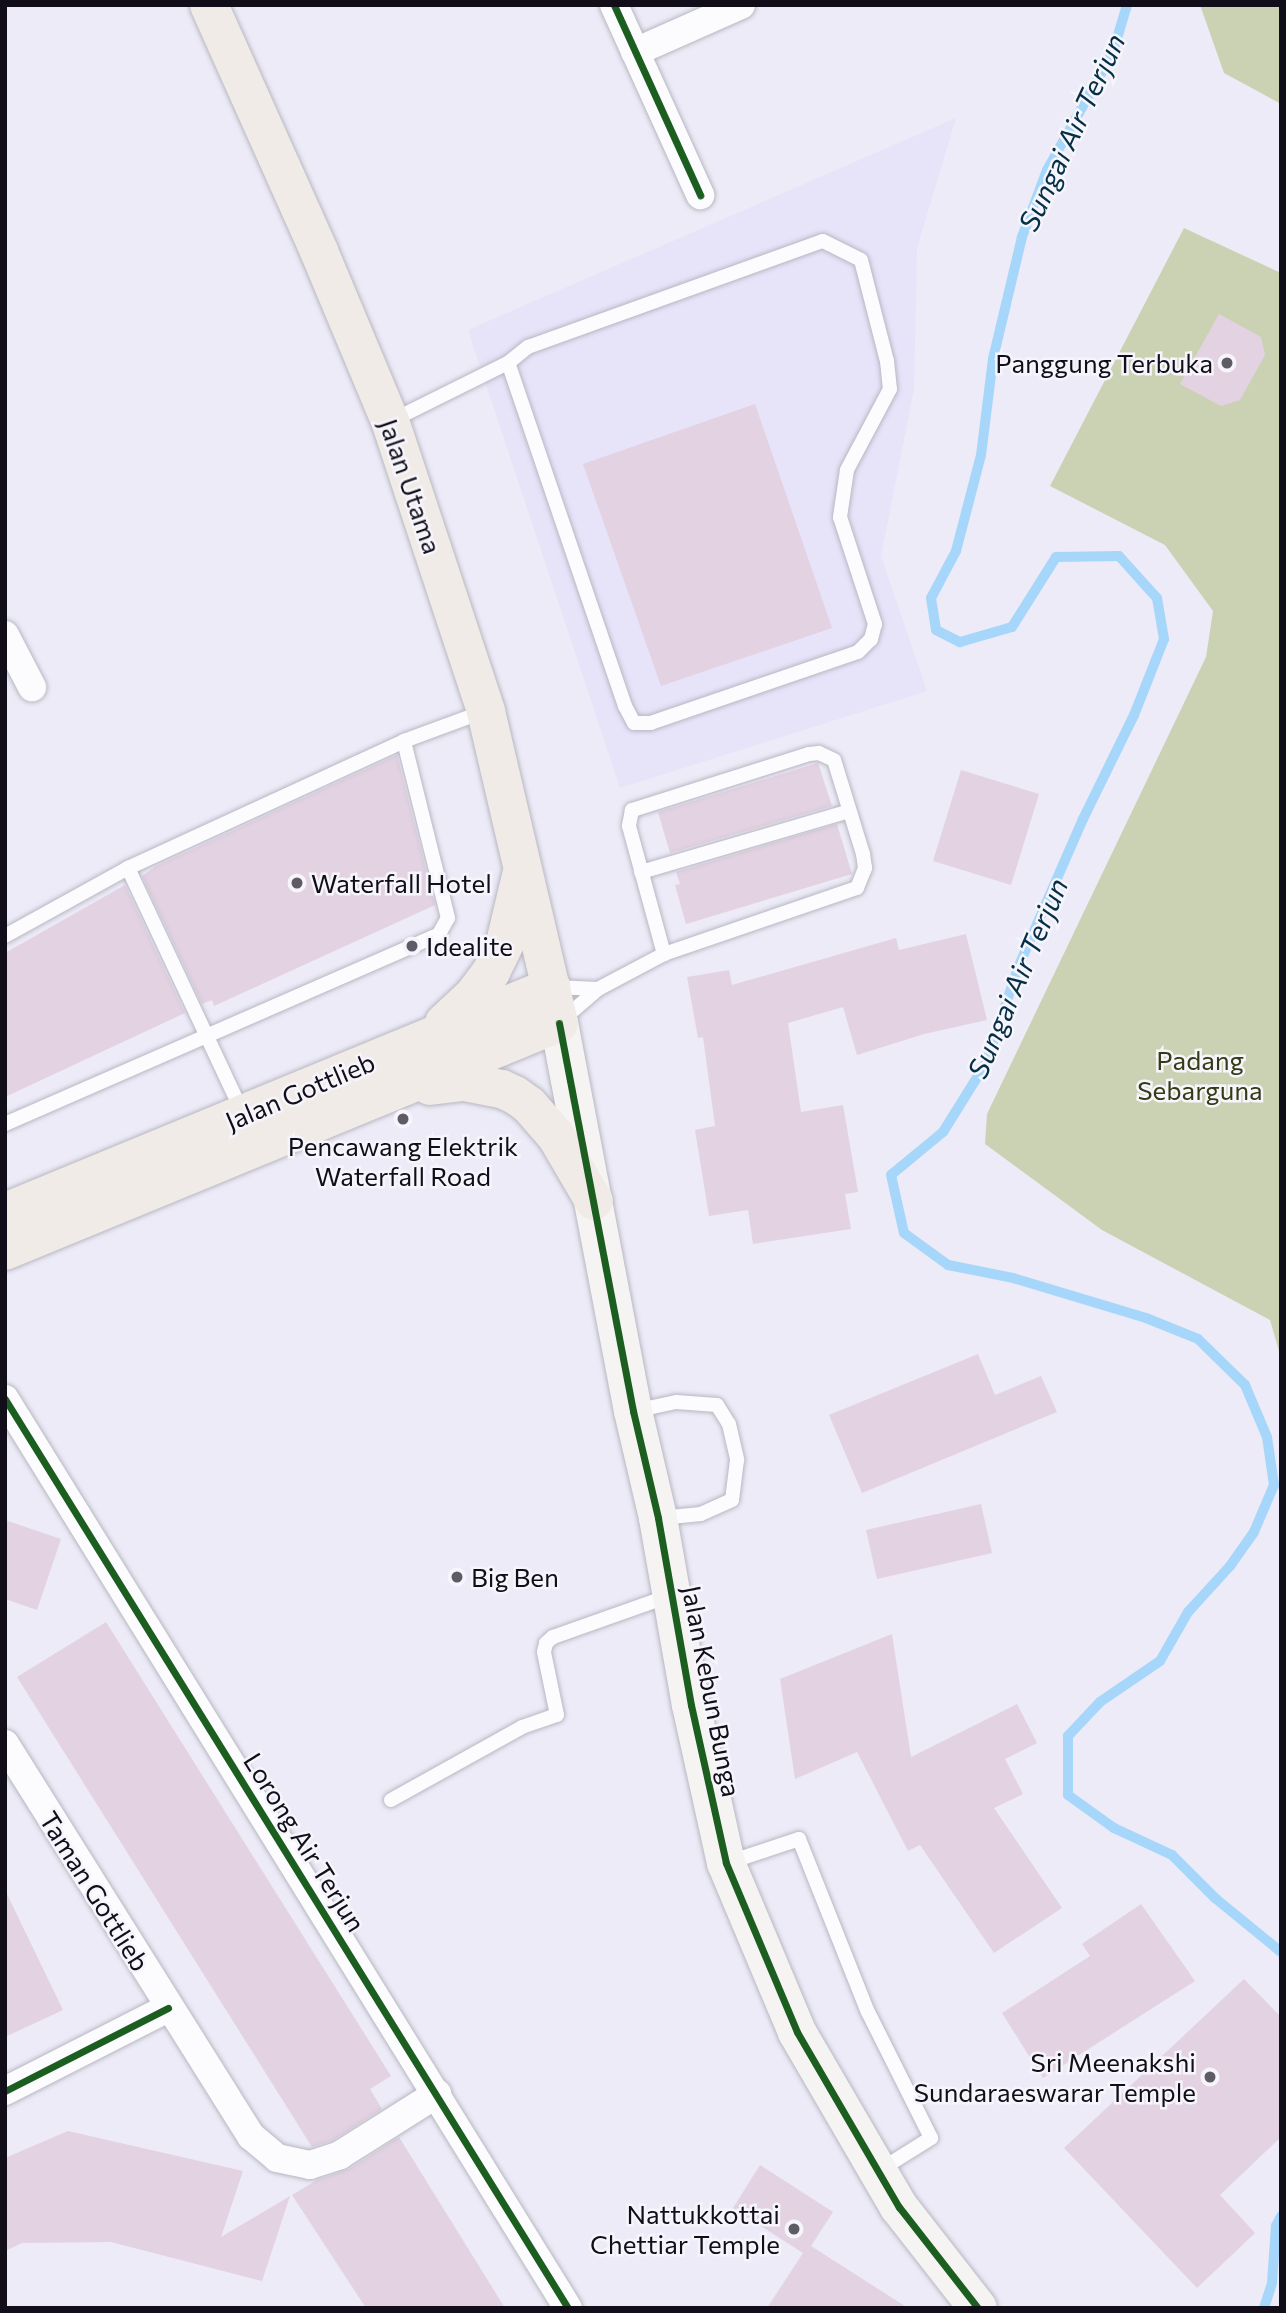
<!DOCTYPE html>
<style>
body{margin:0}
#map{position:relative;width:1286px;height:2313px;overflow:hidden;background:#ecebf7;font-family:Commissioner,sans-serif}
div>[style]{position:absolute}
.built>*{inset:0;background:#e7e3f9}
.green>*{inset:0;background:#cbd2b4}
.stream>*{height:10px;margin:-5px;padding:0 5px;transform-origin:5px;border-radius:5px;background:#a6d7fa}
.building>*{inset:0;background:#e3d2e2}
.roads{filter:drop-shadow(0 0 2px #b8b7c2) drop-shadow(0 0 2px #b8b7c2)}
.lane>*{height:14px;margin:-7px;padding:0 7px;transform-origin:7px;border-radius:7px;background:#fcfcfe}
.street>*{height:28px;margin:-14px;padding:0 14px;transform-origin:14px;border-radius:14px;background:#fcfcfe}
.secondary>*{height:38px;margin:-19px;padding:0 19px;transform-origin:19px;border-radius:19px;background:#f6f4f3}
.primary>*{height:38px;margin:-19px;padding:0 19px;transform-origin:19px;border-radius:19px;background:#f0ebe7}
.cycleway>*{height:7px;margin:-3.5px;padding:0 3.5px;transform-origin:3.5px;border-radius:3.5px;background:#1b5e20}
.dots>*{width:19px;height:19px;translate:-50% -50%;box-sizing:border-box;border:4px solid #f6f5fb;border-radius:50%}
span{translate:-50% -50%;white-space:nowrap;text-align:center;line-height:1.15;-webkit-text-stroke:5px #f6f5fb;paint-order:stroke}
.poi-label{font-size:26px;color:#110e19}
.right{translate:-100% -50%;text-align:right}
.left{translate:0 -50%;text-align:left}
.street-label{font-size:26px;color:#110e19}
.park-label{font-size:26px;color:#343b14}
.water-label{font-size:28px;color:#052f45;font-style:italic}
.frame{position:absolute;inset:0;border:7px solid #110e19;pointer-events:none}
</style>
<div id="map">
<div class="built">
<i style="clip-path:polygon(956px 118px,917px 248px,914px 389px,881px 556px,927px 691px,620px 788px,468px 330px)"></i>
</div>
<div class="green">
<i style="clip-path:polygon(1200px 5px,1281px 5px,1281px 104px,1224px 73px)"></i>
<i style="clip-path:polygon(1184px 228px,1281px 273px,1281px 1358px,1270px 1320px,1102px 1230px,985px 1144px,987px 1114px,1206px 657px,1213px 611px,1165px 545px,1050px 486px)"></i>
</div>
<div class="stream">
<i style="left:1127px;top:5px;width:49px;rotate:106.6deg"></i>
<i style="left:1113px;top:52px;width:135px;rotate:119.2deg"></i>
<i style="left:1047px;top:170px;width:72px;rotate:110.5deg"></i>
<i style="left:1022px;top:237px;width:125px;rotate:103.4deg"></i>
<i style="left:993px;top:359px;width:97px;rotate:97.1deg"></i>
<i style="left:981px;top:455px;width:99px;rotate:104.6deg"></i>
<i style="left:956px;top:551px;width:53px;rotate:118deg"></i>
<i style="left:931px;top:598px;width:32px;rotate:81deg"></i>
<i style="left:936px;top:630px;width:27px;rotate:27deg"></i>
<i style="left:960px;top:642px;width:54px;rotate:-16.1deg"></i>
<i style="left:1012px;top:627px;width:83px;rotate:-57.8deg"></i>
<i style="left:1056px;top:557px;width:63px;rotate:-0.9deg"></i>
<i style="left:1119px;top:556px;width:57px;rotate:47.9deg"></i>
<i style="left:1157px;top:598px;width:42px;rotate:80.3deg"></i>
<i style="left:1164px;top:639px;width:82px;rotate:111.5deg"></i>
<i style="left:1134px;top:715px;width:116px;rotate:116.1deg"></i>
<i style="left:1083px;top:819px;width:163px;rotate:113.6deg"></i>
<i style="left:1018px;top:968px;width:100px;rotate:108.6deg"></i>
<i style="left:986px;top:1063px;width:81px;rotate:121.9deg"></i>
<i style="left:943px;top:1132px;width:67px;rotate:140.4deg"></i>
<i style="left:891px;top:1175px;width:59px;rotate:77.4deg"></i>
<i style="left:904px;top:1233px;width:54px;rotate:36deg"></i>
<i style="left:948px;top:1265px;width:66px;rotate:11.3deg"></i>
<i style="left:1013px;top:1278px;width:139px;rotate:16.7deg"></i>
<i style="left:1146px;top:1318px;width:56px;rotate:22deg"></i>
<i style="left:1198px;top:1339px;width:66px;rotate:44.4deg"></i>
<i style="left:1245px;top:1385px;width:56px;rotate:67.1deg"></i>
<i style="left:1267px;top:1437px;width:49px;rotate:81.7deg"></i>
<i style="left:1274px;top:1485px;width:51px;rotate:113.1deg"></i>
<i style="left:1254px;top:1532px;width:42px;rotate:125.2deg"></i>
<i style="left:1230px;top:1566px;width:62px;rotate:132.4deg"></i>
<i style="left:1188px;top:1612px;width:56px;rotate:119.7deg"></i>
<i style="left:1160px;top:1661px;width:73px;rotate:145.7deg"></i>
<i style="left:1100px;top:1702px;width:47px;rotate:133.3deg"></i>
<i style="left:1068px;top:1736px;width:59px;rotate:90deg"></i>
<i style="left:1068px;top:1795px;width:57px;rotate:35.7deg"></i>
<i style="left:1114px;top:1828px;width:64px;rotate:25deg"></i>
<i style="left:1172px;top:1855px;width:61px;rotate:45deg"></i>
<i style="left:1215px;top:1898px;width:85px;rotate:39.3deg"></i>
<i style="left:1264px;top:2308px;width:26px;rotate:-72deg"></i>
<i style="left:1272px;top:2283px;width:57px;rotate:-86deg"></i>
<i style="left:1276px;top:2226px;width:11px;rotate:-63deg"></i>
</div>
<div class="building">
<i style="clip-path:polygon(1219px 314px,1261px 337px,1265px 355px,1240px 400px,1221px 406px,1180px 384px)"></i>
<i style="clip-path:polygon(755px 404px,832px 628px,661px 686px,583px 464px)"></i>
<i style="clip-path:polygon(397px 755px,435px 905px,214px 1006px,212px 1000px,202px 1004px,142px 876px,156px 866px)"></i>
<i style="clip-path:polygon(818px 763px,832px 806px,670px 853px,658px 812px)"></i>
<i style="clip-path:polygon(961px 770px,1039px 794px,1011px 885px,933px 861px)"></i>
<i style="clip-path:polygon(837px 824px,852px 874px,686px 924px,675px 885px,680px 884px,676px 872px)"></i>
<i style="clip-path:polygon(125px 885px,185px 1013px,5px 1097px,5px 953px)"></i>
<i style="clip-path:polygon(966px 934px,987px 1020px,924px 1034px,857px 1055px,843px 1007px,788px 1023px,801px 1112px,843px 1105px,858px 1192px,845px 1194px,851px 1229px,753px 1244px,748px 1210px,709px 1216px,695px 1130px,715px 1126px,703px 1037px,698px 1038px,687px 977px,729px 970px,732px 985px,896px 938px,899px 950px)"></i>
<i style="clip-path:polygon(978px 1354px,995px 1395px,1041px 1376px,1057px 1412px,862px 1493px,829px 1415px)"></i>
<i style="clip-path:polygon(981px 1504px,992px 1553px,877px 1579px,866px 1530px)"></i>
<i style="clip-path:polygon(5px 1520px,61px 1539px,37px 1610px,5px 1599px)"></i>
<i style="clip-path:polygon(106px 1622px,391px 2076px,370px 2089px,382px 2109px,333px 2140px,312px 2147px,17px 1677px)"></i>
<i style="clip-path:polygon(892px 1634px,911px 1757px,1017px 1704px,1037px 1743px,1005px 1759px,1023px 1794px,994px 1808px,1062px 1908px,994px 1953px,920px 1845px,908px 1851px,857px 1752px,795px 1779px,780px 1679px)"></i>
<i style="clip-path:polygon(5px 1890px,63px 2010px,5px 2037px)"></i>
<i style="clip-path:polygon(1141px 1904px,1195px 1981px,1043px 2078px,1002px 2013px,1090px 1956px,1082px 1944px)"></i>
<i style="clip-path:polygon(1244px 1979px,1281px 2017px,1281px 2137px,1220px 2195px,1255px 2233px,1197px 2288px,1064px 2148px)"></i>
<i style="clip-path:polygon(68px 2131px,243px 2171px,221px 2237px,290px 2196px,262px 2281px,111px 2242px,22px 2243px,5px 2251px,5px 2158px)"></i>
<i style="clip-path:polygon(399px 2137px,505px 2308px,366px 2308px,292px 2195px,317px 2180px,349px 2169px)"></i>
<i style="clip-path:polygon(760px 2165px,833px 2212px,811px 2246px,908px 2308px,767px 2308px,803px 2253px,733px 2208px)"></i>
</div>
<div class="roads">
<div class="lane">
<i style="left:393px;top:420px;width:128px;rotate:-26.4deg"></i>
<i style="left:508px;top:363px;width:26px;rotate:-39deg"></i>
<i style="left:528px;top:347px;width:313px;rotate:-19.8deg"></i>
<i style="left:823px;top:241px;width:42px;rotate:26.6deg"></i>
<i style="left:861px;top:260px;width:104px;rotate:75.6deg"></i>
<i style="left:887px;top:361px;width:28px;rotate:84deg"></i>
<i style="left:890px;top:389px;width:92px;rotate:118deg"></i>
<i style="left:847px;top:470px;width:48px;rotate:98.5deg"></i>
<i style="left:840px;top:517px;width:113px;rotate:71.9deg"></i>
<i style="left:875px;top:624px;width:16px;rotate:105deg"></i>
<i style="left:871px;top:639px;width:18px;rotate:135deg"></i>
<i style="left:858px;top:652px;width:219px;rotate:161.1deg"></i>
<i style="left:651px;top:723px;width:17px;rotate:180deg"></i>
<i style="left:634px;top:723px;width:19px;rotate:-118deg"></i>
<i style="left:625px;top:706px;width:362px;rotate:-108.8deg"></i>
<i style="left:128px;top:868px;width:272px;rotate:64.9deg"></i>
<i style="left:641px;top:872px;width:217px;rotate:-16.3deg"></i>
<i style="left:5px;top:936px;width:141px;rotate:-28.9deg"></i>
<i style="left:128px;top:868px;width:304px;rotate:-24.7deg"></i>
<i style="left:404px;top:741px;width:86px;rotate:-20.3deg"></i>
<i style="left:554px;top:987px;width:44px;rotate:2.6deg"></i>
<i style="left:561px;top:1021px;width:49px;rotate:-40.9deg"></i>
<i style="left:598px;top:989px;width:75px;rotate:-27.9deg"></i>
<i style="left:664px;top:954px;width:204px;rotate:-18.9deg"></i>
<i style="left:857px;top:888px;width:22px;rotate:-68deg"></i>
<i style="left:865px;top:868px;width:14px;rotate:-98deg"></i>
<i style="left:863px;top:854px;width:98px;rotate:-107.1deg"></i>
<i style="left:834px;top:760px;width:17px;rotate:-155deg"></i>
<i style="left:819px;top:753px;width:10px;rotate:174deg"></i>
<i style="left:809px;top:754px;width:186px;rotate:162.4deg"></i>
<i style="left:632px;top:810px;width:16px;rotate:101deg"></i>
<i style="left:629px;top:826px;width:133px;rotate:74.7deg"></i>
<i style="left:5px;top:1124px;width:474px;rotate:-23.6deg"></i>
<i style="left:439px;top:934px;width:18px;rotate:-61deg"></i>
<i style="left:448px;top:918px;width:182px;rotate:-104deg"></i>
<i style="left:634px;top:1411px;width:43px;rotate:-12.1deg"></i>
<i style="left:676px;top:1402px;width:41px;rotate:4.2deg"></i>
<i style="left:717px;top:1405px;width:22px;rotate:58deg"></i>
<i style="left:729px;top:1424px;width:37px;rotate:77deg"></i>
<i style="left:737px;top:1460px;width:40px;rotate:97.1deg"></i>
<i style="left:732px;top:1500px;width:34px;rotate:156deg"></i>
<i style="left:701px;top:1514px;width:41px;rotate:174.4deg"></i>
<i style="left:391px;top:1800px;width:150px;rotate:-29.1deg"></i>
<i style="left:522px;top:1727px;width:37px;rotate:-19deg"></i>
<i style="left:557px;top:1715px;width:64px;rotate:-101.7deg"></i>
<i style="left:544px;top:1652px;width:9px;rotate:-77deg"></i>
<i style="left:546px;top:1643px;width:9px;rotate:-41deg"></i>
<i style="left:553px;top:1637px;width:123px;rotate:-19.5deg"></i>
<i style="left:727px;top:1863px;width:76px;rotate:-18.4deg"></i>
<i style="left:799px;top:1839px;width:186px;rotate:68.3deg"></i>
<i style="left:868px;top:2012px;width:141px;rotate:63.4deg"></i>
<i style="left:931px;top:2138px;width:60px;rotate:147.9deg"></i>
</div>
<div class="street">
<i style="left:614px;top:5px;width:209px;rotate:65.6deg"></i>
<i style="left:635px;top:52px;width:116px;rotate:-23.9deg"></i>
<i style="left:5px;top:635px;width:59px;rotate:62.6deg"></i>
<i style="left:5px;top:1399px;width:1069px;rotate:58.23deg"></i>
<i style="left:5px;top:1744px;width:463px;rotate:57.9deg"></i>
<i style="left:251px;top:2136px;width:34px;rotate:40deg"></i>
<i style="left:277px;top:2158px;width:34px;rotate:12deg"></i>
<i style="left:310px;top:2165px;width:32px;rotate:-18deg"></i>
<i style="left:340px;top:2155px;width:115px;rotate:-32.2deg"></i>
<i style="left:5px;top:2091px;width:183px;rotate:-27deg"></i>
</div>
<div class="secondary">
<i style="left:559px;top:1023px;width:395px;rotate:79.2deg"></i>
<i style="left:633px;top:1411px;width:110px;rotate:76.8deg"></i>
<i style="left:658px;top:1518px;width:190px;rotate:80deg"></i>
<i style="left:691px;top:1705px;width:162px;rotate:77.5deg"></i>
<i style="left:726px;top:1863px;width:183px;rotate:67.2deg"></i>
<i style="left:797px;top:2032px;width:203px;rotate:59.8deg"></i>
<i style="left:899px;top:2207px;width:128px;rotate:52deg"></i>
</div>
<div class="primary">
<i style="left:444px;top:1023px;width:40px;rotate:-43deg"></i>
<i style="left:473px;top:996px;width:30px;rotate:-53deg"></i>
<i style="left:491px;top:972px;width:32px;rotate:-64deg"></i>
<i style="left:505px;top:943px;width:69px;rotate:-76.6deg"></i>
<i style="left:430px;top:1086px;width:35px;rotate:-7deg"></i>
<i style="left:465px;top:1082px;width:38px;rotate:11deg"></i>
<i style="left:502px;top:1089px;width:14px;rotate:25deg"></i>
<i style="left:515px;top:1095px;width:17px;rotate:36deg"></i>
<i style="left:529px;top:1105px;width:41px;rotate:48.9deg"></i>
<i style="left:556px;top:1136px;width:75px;rotate:59.7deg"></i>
<i style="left:5px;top:1212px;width:591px;rotate:-22.4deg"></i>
<i style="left:5px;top:1251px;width:599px;rotate:-22.37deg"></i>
<i style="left:559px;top:1023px;width:320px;rotate:-103.2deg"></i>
<i style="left:486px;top:711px;width:305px;rotate:-108.3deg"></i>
<i style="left:390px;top:421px;width:184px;rotate:-112.7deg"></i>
<i style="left:319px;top:251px;width:269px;rotate:-114.1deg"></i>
</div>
</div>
<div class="cycleway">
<i style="left:614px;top:5px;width:209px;rotate:65.6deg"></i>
<i style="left:559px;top:1023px;width:395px;rotate:79.2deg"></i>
<i style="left:633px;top:1411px;width:110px;rotate:76.8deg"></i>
<i style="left:658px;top:1518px;width:190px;rotate:80deg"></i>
<i style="left:691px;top:1705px;width:162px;rotate:77.5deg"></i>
<i style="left:726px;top:1863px;width:183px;rotate:67.2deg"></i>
<i style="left:797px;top:2032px;width:203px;rotate:59.8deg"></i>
<i style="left:899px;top:2207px;width:128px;rotate:52deg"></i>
<i style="left:5px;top:1399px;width:1069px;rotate:58.23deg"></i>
<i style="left:5px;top:2091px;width:183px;rotate:-27deg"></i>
</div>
<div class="dots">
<i style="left:1227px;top:363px;background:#5e5b67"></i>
<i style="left:297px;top:883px;background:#5e5b67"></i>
<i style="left:412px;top:946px;background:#5e5b67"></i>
<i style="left:403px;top:1119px;background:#5e5b67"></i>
<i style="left:457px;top:1577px;background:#5e5b67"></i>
<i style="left:1210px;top:2077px;background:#5e5b67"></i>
<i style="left:794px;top:2229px;background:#5e5b67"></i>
</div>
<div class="poi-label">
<span class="right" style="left:1213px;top:363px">Panggung Terbuka</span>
<span class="left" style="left:311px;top:883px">Waterfall Hotel</span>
<span class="left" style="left:426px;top:946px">Idealite</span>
<span style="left:403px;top:1161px">Pencawang Elektrik<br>Waterfall Road</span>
<span class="left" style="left:471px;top:1577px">Big Ben</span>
<span class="right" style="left:1196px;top:2077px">Sri Meenakshi<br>Sundaraeswarar Temple</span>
<span class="right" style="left:780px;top:2229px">Nattukkottai<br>Chettiar Temple</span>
</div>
<div class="street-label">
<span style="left:411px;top:486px;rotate:71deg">Jalan Utama</span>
<span style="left:300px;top:1091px;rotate:-23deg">Jalan Gottlieb</span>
<span style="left:712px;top:1691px;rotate:79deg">Jalan Kebun Bunga</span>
<span style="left:305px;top:1842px;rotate:58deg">Lorong Air Terjun</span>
<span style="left:95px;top:1891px;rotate:58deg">Taman Gottlieb</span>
</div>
<div class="park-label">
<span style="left:1200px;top:1075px">Padang<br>Sebarguna</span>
</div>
<div class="water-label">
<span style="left:1071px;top:132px;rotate:-65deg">Sungai Air Terjun</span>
<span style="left:1017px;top:978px;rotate:-67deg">Sungai Air Terjun</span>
</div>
<div class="frame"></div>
</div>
